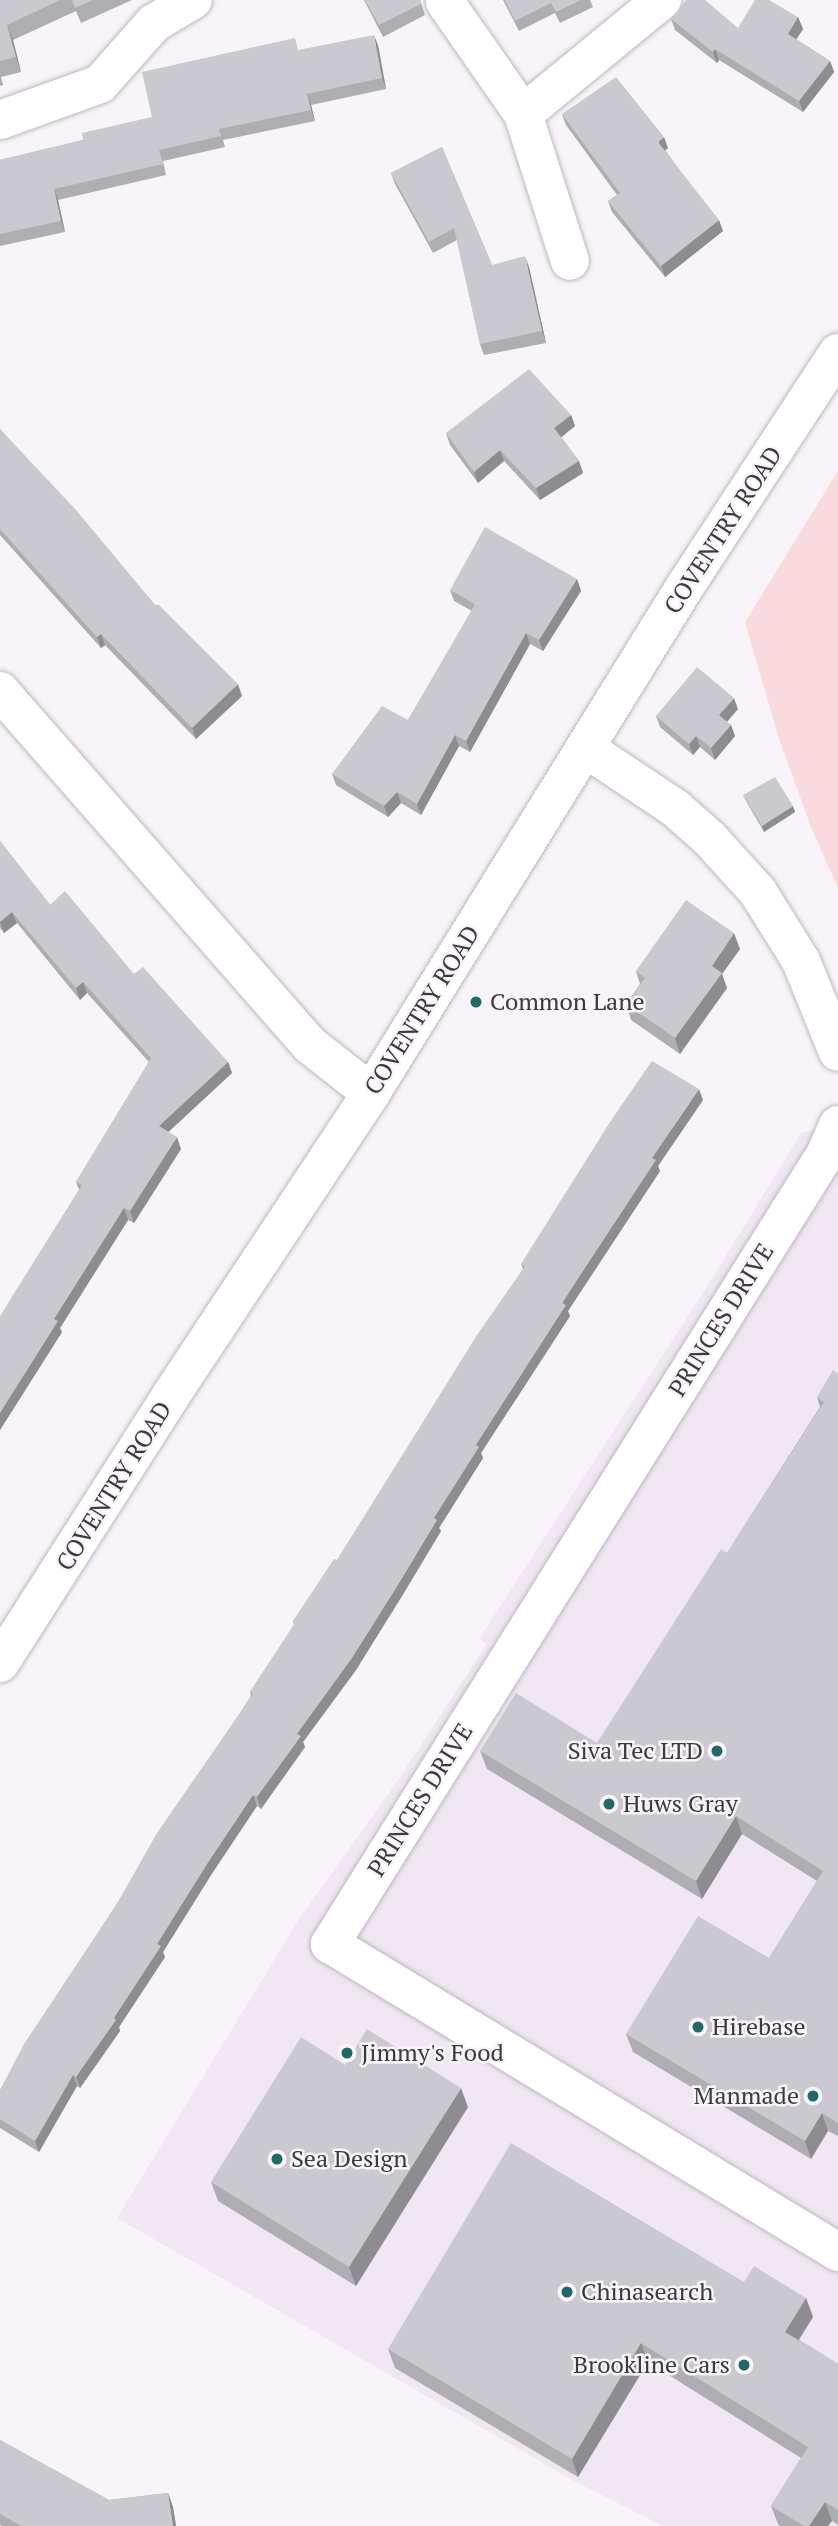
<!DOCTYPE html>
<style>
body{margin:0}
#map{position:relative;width:838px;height:2526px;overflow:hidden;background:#f8f4f9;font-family:"PT Serif",serif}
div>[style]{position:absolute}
.built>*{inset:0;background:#f0e7f3}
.green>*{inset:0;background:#f9dade}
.roads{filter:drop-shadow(0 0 2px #bdb9be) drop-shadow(0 0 2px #bdb9be)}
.minor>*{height:38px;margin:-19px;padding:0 19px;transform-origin:19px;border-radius:19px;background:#fff}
.major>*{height:38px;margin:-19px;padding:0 19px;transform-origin:19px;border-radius:19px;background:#fff}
.wall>*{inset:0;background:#aeadb2}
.shaded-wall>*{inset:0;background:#8d8d91}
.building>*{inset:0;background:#cac9cf}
.dots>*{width:19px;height:19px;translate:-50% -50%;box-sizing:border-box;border:4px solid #f8f4f9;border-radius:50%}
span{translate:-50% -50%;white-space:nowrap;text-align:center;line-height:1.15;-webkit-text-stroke:5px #f8f4f9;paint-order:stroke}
.street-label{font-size:24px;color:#3c3a3c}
.poi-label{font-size:24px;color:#3c3a3c}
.left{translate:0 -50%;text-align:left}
.right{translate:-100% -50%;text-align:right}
</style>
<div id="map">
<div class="built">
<i style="clip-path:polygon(838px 1129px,838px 2526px,663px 2526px,574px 2481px,117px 2218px,299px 1919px,394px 1786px,487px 1644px,479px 1639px,708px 1285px,802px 1132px)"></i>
</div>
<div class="green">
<i style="clip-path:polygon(838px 471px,838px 888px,811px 827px,779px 739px,745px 622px)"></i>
</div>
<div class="roads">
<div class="minor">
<i style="left:445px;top:2px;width:136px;rotate:55.1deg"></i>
<i style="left:523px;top:114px;width:154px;rotate:72.3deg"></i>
<i style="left:523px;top:114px;width:180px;rotate:-39.4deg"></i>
<i style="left:0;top:120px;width:106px;rotate:-19.8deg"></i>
<i style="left:100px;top:84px;width:81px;rotate:-48.5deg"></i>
<i style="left:154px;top:23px;width:45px;rotate:-30.5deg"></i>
<i style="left:0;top:691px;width:471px;rotate:48.8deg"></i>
<i style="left:310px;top:1045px;width:78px;rotate:38.2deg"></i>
<i style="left:585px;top:748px;width:108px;rotate:33.7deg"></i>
<i style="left:675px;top:808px;width:45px;rotate:41.4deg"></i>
<i style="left:709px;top:838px;width:73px;rotate:47.8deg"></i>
<i style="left:758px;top:892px;width:81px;rotate:58.1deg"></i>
<i style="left:801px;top:961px;width:98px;rotate:67.9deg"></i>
<i style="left:838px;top:1125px;width:30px;rotate:113deg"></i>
<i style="left:826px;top:1153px;width:934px;rotate:122.09deg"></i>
<i style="left:330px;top:1944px;width:594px;rotate:31.23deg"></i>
</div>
<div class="major">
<i style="left:0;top:1663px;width:319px;rotate:-57.4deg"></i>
<i style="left:172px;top:1394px;width:361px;rotate:-56.5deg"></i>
<i style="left:371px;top:1093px;width:594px;rotate:-58.21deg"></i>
<i style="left:684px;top:588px;width:281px;rotate:-56.8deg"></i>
</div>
</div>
<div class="wall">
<i style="clip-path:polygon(0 0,132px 0,81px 23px,76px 11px,13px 40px,21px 72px,1px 77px,3px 85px,0 86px)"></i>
<i style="clip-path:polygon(364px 0,420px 0,425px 15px,383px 37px)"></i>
<i style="clip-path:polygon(503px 0,590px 0,593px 7px,560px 23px,555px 13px,519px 31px)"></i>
<i style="clip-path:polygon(798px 17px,803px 29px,796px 39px,830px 61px,834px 72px,803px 112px,719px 60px,717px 63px,675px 30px,671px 19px,738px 28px)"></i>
<i style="clip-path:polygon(378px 45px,386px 89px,311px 105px,315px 121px,223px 140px,225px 147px,163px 161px,166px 175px,58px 200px,65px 232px,0 246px,0 160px,83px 140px,152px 117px,299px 50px)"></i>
<i style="clip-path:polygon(562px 114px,668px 148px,665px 150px,723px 231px,665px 277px,612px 212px,608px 201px,617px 195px,566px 125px)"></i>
<i style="clip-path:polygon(442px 147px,492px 265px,529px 267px,546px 343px,484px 355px,480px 344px,457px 240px,433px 253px,395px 184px,391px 173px)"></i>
<i style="clip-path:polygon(571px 415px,575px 426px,561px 437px,579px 461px,583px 473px,540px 500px,504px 461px,478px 483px,450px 445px,446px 433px)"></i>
<i style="clip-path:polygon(0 429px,156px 606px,242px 696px,196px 739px,105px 645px,101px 648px,0 535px)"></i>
<i style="clip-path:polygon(577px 579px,581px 591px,543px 651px,530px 644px,470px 752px,459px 746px,421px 815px,401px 803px,388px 817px,336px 785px,332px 774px,408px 720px,472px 611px,454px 601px,450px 590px)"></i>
<i style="clip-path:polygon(738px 709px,727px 722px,731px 725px,735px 736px,715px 760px,700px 747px,693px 755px,660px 727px,656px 716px)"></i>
<i style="clip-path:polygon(743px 795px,795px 812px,764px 832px,746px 801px)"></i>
<i style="clip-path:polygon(0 841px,50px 905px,134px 974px,228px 1062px,232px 1073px,168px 1132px,181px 1149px,134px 1223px,128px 1220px,60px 1328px,62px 1332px,0 1430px,0 1317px,79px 1190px,76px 1182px,149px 1062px,87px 993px,80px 1000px,17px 923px,4px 933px,0 928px)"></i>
<i style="clip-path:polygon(740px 949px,722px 974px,727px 988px,680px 1054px,631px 1020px,626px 1004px,640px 984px,636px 971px)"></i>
<i style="clip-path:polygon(703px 1100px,658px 1166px,660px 1171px,568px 1311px,570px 1316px,481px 1453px,483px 1458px,439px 1528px,441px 1531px,402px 1596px,356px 1670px,303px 1742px,305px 1747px,261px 1809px,257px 1806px,211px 1875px,163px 1952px,165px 1957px,119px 2027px,120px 2031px,80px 2088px,77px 2086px,39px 2152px,0 2128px,0 2090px,118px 1902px,251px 1696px,250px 1692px,294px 1625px,293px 1621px,337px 1560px,523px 1269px,521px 1264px)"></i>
<i style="clip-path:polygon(838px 1374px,838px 2136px,828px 2131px,811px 2159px,633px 2052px,626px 2034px,769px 1958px,817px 1881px,742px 1834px,702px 1899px,487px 1769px,480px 1751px,597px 1743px,727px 1553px,820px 1407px,817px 1397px)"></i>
<i style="clip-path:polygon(468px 2107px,356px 2286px,218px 2201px,211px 2182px)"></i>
<i style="clip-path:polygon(744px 2282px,806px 2298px,813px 2317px,799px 2340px,838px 2364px,838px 2525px,832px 2521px,828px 2526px,780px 2526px,778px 2524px,771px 2506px,801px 2458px,648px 2362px,578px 2477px,395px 2368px,388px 2349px)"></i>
<i style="clip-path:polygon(0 2440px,109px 2500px,168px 2493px,173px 2507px,176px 2526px,2px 2526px,0 2525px)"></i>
</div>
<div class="shaded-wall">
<i style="clip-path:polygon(798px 17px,803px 29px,792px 46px,788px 34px)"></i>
<i style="clip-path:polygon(7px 25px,13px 40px,21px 72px,16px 57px)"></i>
<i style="clip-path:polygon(374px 35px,378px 45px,386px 89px,382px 78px)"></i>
<i style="clip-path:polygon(715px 49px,719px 60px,717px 63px,713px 52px)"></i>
<i style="clip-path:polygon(830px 61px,834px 72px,803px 112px,799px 101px)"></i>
<i style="clip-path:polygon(307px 94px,311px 105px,315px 121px,311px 110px)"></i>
<i style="clip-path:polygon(664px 137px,668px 148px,662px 153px,658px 142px)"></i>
<i style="clip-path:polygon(54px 189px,58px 200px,65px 232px,61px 221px)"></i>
<i style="clip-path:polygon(719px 220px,723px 231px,665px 277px,661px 266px)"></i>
<i style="clip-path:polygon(525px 256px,529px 267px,546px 343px,542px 331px)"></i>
<i style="clip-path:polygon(571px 415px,575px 426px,558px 440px,554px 428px)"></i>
<i style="clip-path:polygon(500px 450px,504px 461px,478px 483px,474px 472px)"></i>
<i style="clip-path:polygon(579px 461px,583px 473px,540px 500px,536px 488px)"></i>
<i style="clip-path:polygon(577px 579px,581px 591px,543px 651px,539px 640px)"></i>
<i style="clip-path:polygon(526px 633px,530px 644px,470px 752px,466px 741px)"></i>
<i style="clip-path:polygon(101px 634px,105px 645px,101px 648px,97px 637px)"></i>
<i style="clip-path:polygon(238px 684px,242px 696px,196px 739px,192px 728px)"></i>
<i style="clip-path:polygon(734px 698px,738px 709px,723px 726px,719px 715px)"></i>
<i style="clip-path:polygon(731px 725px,735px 736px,715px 760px,711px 748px)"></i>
<i style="clip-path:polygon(455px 735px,459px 746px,421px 815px,417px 804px)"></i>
<i style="clip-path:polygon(696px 736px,700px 747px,693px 755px,689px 744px)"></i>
<i style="clip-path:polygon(397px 792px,401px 803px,388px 817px,384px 806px)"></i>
<i style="clip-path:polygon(793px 806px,795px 812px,764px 832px,762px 826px)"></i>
<i style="clip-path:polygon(12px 912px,17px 923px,4px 933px,0 922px)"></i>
<i style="clip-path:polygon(734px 933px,740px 949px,722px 974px,727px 988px,680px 1054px,675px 1038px,712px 966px)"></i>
<i style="clip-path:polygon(83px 982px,87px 993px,80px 1000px,76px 988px)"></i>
<i style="clip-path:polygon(228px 1062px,232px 1073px,163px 1137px,159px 1126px)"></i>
<i style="clip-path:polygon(699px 1089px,703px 1100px,658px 1166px,660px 1171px,568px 1311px,570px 1316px,481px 1453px,483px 1458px,439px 1528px,441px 1531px,402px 1596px,356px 1670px,303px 1742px,305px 1747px,261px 1809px,257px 1797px,297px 1734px,652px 1158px)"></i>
<i style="clip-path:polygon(177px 1137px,181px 1149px,134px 1223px,130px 1211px)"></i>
<i style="clip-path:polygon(124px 1208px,128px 1220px,60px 1328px,62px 1332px,0 1430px,0 1413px,54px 1319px)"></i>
<i style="clip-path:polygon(253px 1795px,257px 1806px,211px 1875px,163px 1952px,165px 1957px,119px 2027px,120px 2031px,80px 2088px,76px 2077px,114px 2018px,157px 1944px,207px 1864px)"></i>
<i style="clip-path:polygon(736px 1816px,742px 1834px,702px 1899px,696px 1881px)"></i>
<i style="clip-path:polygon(73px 2075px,77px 2086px,39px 2152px,35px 2141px)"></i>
<i style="clip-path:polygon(461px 2088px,468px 2107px,356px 2286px,349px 2267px)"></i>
<i style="clip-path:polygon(822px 2113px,828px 2131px,811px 2159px,805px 2141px)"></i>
<i style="clip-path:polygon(806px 2298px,813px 2317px,792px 2350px,785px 2332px)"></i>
<i style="clip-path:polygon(641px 2343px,648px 2362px,578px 2477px,572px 2459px)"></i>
<i style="clip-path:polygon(168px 2493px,173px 2507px,176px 2526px,173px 2526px)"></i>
<i style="clip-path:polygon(825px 2502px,832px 2521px,828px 2526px,809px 2526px)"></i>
</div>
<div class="building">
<i style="clip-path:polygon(0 0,60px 0,7px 25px,16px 57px,0 61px)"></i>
<i style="clip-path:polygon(72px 0,93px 0,75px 8px)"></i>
<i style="clip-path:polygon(365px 0,420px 0,421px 4px,379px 25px)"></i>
<i style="clip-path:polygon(505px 0,581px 0,556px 12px,551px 3px,515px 21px)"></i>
<i style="clip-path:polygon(686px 0,705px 0,738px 28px,755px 0,769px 0,798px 17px,788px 34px,830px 61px,799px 101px,715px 49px,713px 52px,671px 19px)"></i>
<i style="clip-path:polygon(374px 35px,382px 78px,307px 94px,311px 110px,219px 129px,221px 136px,159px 150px,163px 164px,54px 189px,61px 221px,0 234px,0 160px,83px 140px,82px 133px,152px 117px,142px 72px,295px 38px,298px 50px)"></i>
<i style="clip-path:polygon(616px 77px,664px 137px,658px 142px,719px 220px,661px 266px,608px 201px,620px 193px,562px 114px)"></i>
<i style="clip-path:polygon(442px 147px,492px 265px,525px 256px,542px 331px,480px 344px,454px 228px,429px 242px,391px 173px)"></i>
<i style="clip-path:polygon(529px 369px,571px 415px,554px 428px,579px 461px,536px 488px,500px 450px,474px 472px,446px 433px)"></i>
<i style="clip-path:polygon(0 429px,76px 510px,156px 606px,158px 604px,238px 684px,192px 728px,101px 634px,97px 637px,0 529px)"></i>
<i style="clip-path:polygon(485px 527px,577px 579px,539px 640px,526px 633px,466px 741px,455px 735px,417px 804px,397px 792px,384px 806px,332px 774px,382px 706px,408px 720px,475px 604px,450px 590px)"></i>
<i style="clip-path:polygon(697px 667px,734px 698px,719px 715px,731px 725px,711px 748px,696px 736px,689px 744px,656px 716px)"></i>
<i style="clip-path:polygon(775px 777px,793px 806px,762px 826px,743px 795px)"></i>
<i style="clip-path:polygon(0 841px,50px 905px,65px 891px,134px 974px,143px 967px,228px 1062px,159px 1126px,177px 1137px,130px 1211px,124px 1208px,54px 1319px,58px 1321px,0 1413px,0 1317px,13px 1295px,82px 1185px,76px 1182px,151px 1058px,83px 982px,76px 988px,12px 912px,0 922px)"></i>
<i style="clip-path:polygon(686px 900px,734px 933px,712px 966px,722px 973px,675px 1038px,626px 1004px,645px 978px,636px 971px)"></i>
<i style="clip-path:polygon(652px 1061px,699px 1089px,652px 1158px,656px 1160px,562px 1303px,566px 1305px,476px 1445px,479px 1447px,434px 1518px,437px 1520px,398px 1585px,352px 1658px,297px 1734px,301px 1736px,257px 1797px,253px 1795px,207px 1864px,157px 1944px,161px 1946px,114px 2018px,116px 2020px,76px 2077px,73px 2075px,35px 2141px,0 2119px,0 2090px,24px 2044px,118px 1902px,157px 1833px,253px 1694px,250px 1692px,295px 1623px,293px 1621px,334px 1559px,337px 1560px,477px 1335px,525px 1266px,521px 1264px,610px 1122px)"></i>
<i style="clip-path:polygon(833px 1370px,838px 1374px,838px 2123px,822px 2113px,805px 2141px,626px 2034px,698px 1916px,769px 1958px,823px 1871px,736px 1816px,696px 1881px,480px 1751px,516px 1693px,597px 1743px,721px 1549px,727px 1553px,824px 1402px,817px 1397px)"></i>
<i style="clip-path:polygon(367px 2029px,461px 2088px,349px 2267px,211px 2182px,301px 2037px,345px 2065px)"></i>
<i style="clip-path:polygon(511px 2143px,744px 2282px,754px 2266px,806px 2298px,785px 2332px,838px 2364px,838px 2510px,825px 2502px,809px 2526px,804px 2526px,771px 2506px,808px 2447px,641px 2343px,572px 2459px,388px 2349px)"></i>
<i style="clip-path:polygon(0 2440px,109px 2500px,168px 2493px,173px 2526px,21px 2526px,0 2514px)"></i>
</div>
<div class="dots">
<i style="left:476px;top:1002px;background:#1e6a67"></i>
<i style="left:717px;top:1751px;background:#1e6a67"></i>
<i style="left:609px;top:1804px;background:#1e6a67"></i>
<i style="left:698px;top:2027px;background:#1e6a67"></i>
<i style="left:347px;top:2053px;background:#1e6a67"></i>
<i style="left:813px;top:2096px;background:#1e6a67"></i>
<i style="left:277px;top:2159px;background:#1e6a67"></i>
<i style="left:567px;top:2292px;background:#1e6a67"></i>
<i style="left:744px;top:2365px;background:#1e6a67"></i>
</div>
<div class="street-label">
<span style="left:723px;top:530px;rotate:-57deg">COVENTRY ROAD</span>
<span style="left:422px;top:1010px;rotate:-58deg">COVENTRY ROAD</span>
<span style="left:721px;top:1320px;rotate:-58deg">PRINCES DRIVE</span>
<span style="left:114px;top:1486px;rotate:-58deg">COVENTRY ROAD</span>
<span style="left:420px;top:1800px;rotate:-58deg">PRINCES DRIVE</span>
</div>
<div class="poi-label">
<span class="left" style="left:490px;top:1002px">Common Lane</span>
<span class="right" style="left:703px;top:1751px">Siva Tec LTD</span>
<span class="left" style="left:623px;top:1804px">Huws Gray</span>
<span class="left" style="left:712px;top:2027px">Hirebase</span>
<span class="left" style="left:361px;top:2053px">Jimmy's Food</span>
<span class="right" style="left:799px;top:2096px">Manmade</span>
<span class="left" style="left:291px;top:2159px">Sea Design</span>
<span class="left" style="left:581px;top:2292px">Chinasearch</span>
<span class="right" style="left:730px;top:2365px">Brookline Cars</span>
</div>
</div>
